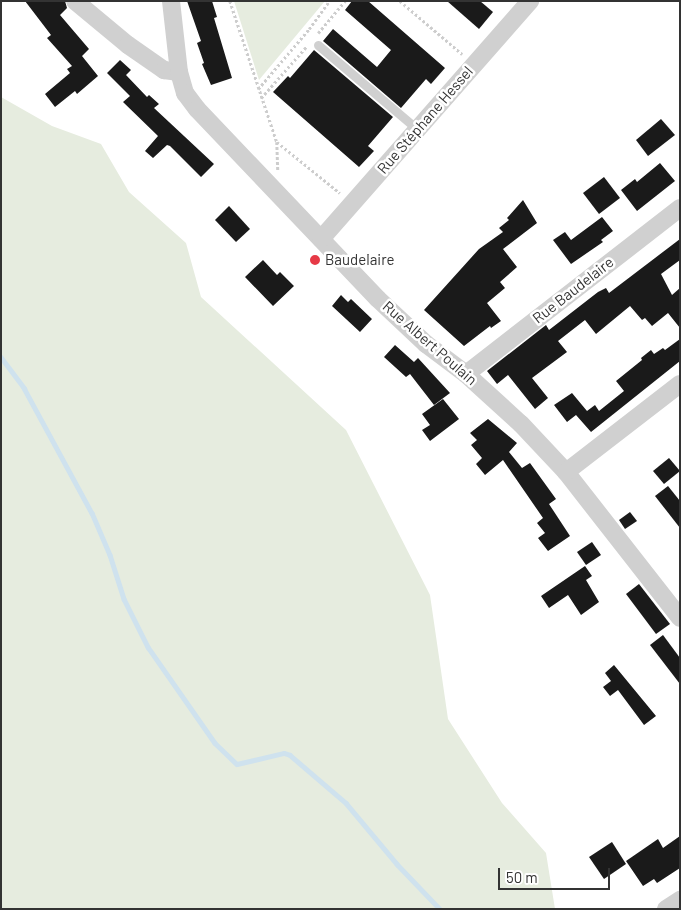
<!DOCTYPE html>
<meta charset="utf-8">
<style>
body{margin:0}
#map{position:relative;width:681px;height:910px;overflow:hidden;background:#fff;font-family:Barlow,sans-serif}
div>[style]{position:absolute}
.green>*{inset:0;background:#e6ecdf}
.stream>*{height:4.5px;margin:-2.25px;padding:0 2.25px;transform-origin:2.25px;border-radius:2.25px;background:#cfe2ee}
.building>*{inset:0;background:#1a1a1a}
.path>*{height:2.5px;margin-top:-1.25px;transform-origin:0;background:repeating-linear-gradient(90deg,#cdcdcd 0 2.5px,transparent 0 5px)}
.service>*{height:9px;margin:-4.5px;padding:0 4.5px;transform-origin:4.5px;border-radius:4.5px;background:#d0d0d0}
.minor>*{height:18px;margin:-9px;padding:0 9px;transform-origin:9px;border-radius:9px;background:#d0d0d0}
.dots>*{width:14px;height:14px;translate:-50% -50%;box-sizing:border-box;border:2px solid #fff;border-radius:50%}
span{translate:-50% -50%;white-space:nowrap;text-align:center;line-height:1.15;-webkit-text-stroke:5px #fff;paint-order:stroke}
.street-label{font-size:15px;color:#333}
.poi-label{font-size:15px;color:#333}
.left{translate:0 -50%;text-align:left}
.frame{position:absolute;inset:0;border:2px solid #333;pointer-events:none}
.scale{position:absolute;left:498px;top:868px;width:112px;height:22px;box-sizing:border-box;border:2px solid #333;border-top:0;padding-left:6px;font-size:15px;line-height:18px;white-space:nowrap;color:#333;-webkit-text-stroke:4px #fff;paint-order:stroke}
</style>
<div id="map">
<div class="green">
<i style="clip-path:polygon(234px 1px,325px 1px,259px 80px)"></i>
<i style="clip-path:polygon(1px 97px,52px 126px,101px 144px,129px 192px,186px 243px,201px 297px,346px 430px,430px 595px,448px 719px,502px 803px,546px 853px,555px 909px,1px 909px)"></i>
</div>
<div class="stream">
<i style="left:1px;top:357px;width:39px;rotate:53deg"></i>
<i style="left:24px;top:388px;width:142px;rotate:61.5deg"></i>
<i style="left:92px;top:513px;width:46px;rotate:66.8deg"></i>
<i style="left:110px;top:555px;width:46px;rotate:72.3deg"></i>
<i style="left:124px;top:599px;width:54px;rotate:63.4deg"></i>
<i style="left:148px;top:647px;width:117px;rotate:55.1deg"></i>
<i style="left:215px;top:743px;width:30px;rotate:44deg"></i>
<i style="left:237px;top:764px;width:48px;rotate:-13.2deg"></i>
<i style="left:284px;top:753px;width:6px;rotate:18deg"></i>
<i style="left:290px;top:755px;width:74px;rotate:40.6deg"></i>
<i style="left:346px;top:803px;width:80px;rotate:50.1deg"></i>
<i style="left:397px;top:864px;width:62px;rotate:46.3deg"></i>
</div>
<div class="building">
<i style="clip-path:polygon(25px 1px,65px 1px,67px 8px,60px 15px,89px 49px,82px 56px,98px 76px,77px 94px,75px 91px,55px 107px,45px 94px,70px 73px,67px 69px,72px 66px,47px 38px,51px 35px)"></i>
<i style="clip-path:polygon(187px 1px,212px 1px,217px 17px,214px 18px,232px 78px,211px 85px,202px 64px,204px 63px,197px 43px,201px 41px)"></i>
<i style="clip-path:polygon(352px 1px,368px 1px,445px 68px,431px 84px,426px 79px,401px 108px,323px 41px,333px 29px,377px 67px,391px 50px,345px 10px)"></i>
<i style="clip-path:polygon(447px 1px,480px 1px,493px 12px,479px 29px)"></i>
<i style="clip-path:polygon(314px 50px,393px 117px,368px 146px,374px 151px,359px 167px,273px 92px,288px 76px,290px 78px)"></i>
<i style="clip-path:polygon(120px 60px,131px 70px,126px 75px,147px 97px,149px 95px,159px 104px,154px 108px,214px 164px,201px 177px,170px 146px,167px 145px,153px 158px,145px 151px,158px 136px,123px 102px,130px 96px,107px 73px)"></i>
<i style="clip-path:polygon(661px 119px,675px 135px,648px 156px,636px 140px)"></i>
<i style="clip-path:polygon(660px 163px,675px 181px,637px 211px,621px 190px,635px 179px,637px 182px)"></i>
<i style="clip-path:polygon(604px 177px,620px 198px,599px 214px,583px 193px)"></i>
<i style="clip-path:polygon(523px 200px,537px 223px,503px 249px,517px 267px,500px 282px,505px 288px,487px 303px,501px 321px,491px 328px,490px 326px,464px 346px,424px 310px,479px 249px,503px 232px,499px 228px,509px 220px,507px 218px)"></i>
<i style="clip-path:polygon(229px 206px,250px 229px,236px 242px,215px 220px)"></i>
<i style="clip-path:polygon(602px 217px,613px 231px,601px 240px,603px 242px,571px 264px,553px 240px,565px 232px,571px 240px)"></i>
<i style="clip-path:polygon(680px 239px,680px 260px,661px 274px,672px 295px,680px 288px,680px 328px,668px 313px,652px 326px,645px 318px,642px 320px,630px 306px,596px 334px,585px 320px,558px 341px,567px 352px,532px 378px,548px 398px,535px 409px,508px 375px,497px 384px,487px 371px,546px 325px,549px 330px,598px 292px,606px 288px,609px 293px)"></i>
<i style="clip-path:polygon(263px 260px,277px 275px,280px 272px,294px 286px,273px 306px,245px 277px)"></i>
<i style="clip-path:polygon(341px 295px,348px 302px,351px 299px,372px 319px,360px 332px,332px 306px)"></i>
<i style="clip-path:polygon(680px 339px,680px 361px,591px 432px,576px 415px,567px 422px,554px 405px,572px 393px,587px 411px,595px 405px,599px 411px,624px 391px,616px 381px,642px 360px,641px 358px,651px 350px,654px 354px,663px 348px,665px 350px)"></i>
<i style="clip-path:polygon(395px 345px,414px 362px,418px 358px,450px 393px,434px 405px,410px 374px,406px 377px,384px 357px)"></i>
<i style="clip-path:polygon(443px 399px,459px 419px,430px 441px,422px 430px,430px 425px,422px 414px)"></i>
<i style="clip-path:polygon(488px 419px,517px 443px,509px 452px,522px 468px,530px 463px,556px 499px,549px 504px,570px 536px,548px 551px,538px 538px,545px 533px,537px 523px,543px 518px,503px 460px,485px 475px,476px 464px,482px 458px,471px 445px,477px 440px,470px 433px)"></i>
<i style="clip-path:polygon(669px 458px,680px 471px,664px 484px,653px 471px)"></i>
<i style="clip-path:polygon(668px 486px,680px 501px,680px 528px,655px 496px)"></i>
<i style="clip-path:polygon(630px 512px,637px 521px,625px 529px,619px 520px)"></i>
<i style="clip-path:polygon(592px 542px,601px 555px,586px 565px,577px 552px)"></i>
<i style="clip-path:polygon(585px 566px,592px 576px,586px 580px,599px 602px,581px 615px,568px 595px,549px 608px,541px 596px)"></i>
<i style="clip-path:polygon(639px 584px,670px 624px,656px 634px,626px 594px)"></i>
<i style="clip-path:polygon(663px 635px,680px 658px,680px 684px,650px 645px)"></i>
<i style="clip-path:polygon(614px 665px,656px 716px,644px 725px,618px 690px,610px 696px,603px 687px,611px 681px,605px 673px)"></i>
<i style="clip-path:polygon(680px 836px,680px 868px,657px 883px,654px 879px,643px 886px,626px 861px,658px 839px,663px 848px)"></i>
<i style="clip-path:polygon(612px 842px,626px 864px,604px 879px,589px 857px)"></i>
</div>
<div class="path">
<i style="left:230px;top:1px;width:149px;rotate:71.6deg"></i>
<i style="left:277px;top:142px;width:28px;rotate:88deg"></i>
<i style="left:400px;top:1px;width:82px;rotate:40.5deg"></i>
<i style="left:318px;top:33px;width:42px;rotate:-49.8deg"></i>
<i style="left:258px;top:89px;width:79px;rotate:-49.6deg"></i>
<i style="left:309px;top:29px;width:34px;rotate:-54deg"></i>
<i style="left:261px;top:98px;width:68px;rotate:-48.6deg"></i>
<i style="left:277px;top:142px;width:81px;rotate:39deg"></i>
</div>
<div class="service">
<i style="left:318px;top:45px;width:130px;rotate:40.3deg"></i>
</div>
<div class="minor">
<i style="left:75px;top:1px;width:69px;rotate:39.7deg"></i>
<i style="left:128px;top:45px;width:44px;rotate:34.8deg"></i>
<i style="left:164px;top:70px;width:15px;rotate:8deg"></i>
<i style="left:171px;top:1px;width:71px;rotate:83.6deg"></i>
<i style="left:179px;top:72px;width:22px;rotate:74deg"></i>
<i style="left:185px;top:93px;width:20px;rotate:53deg"></i>
<i style="left:197px;top:109px;width:262px;rotate:46.4deg"></i>
<i style="left:378px;top:299px;width:66px;rotate:43.2deg"></i>
<i style="left:426px;top:344px;width:50px;rotate:36.9deg"></i>
<i style="left:466px;top:374px;width:74px;rotate:42.3deg"></i>
<i style="left:521px;top:424px;width:66px;rotate:46.8deg"></i>
<i style="left:566px;top:472px;width:185px;rotate:52deg"></i>
<i style="left:321px;top:239px;width:317px;rotate:-48.7deg"></i>
<i style="left:466px;top:374px;width:271px;rotate:-37.8deg"></i>
<i style="left:566px;top:472px;width:144px;rotate:-37.7deg"></i>
<i style="left:666px;top:909px;width:17px;rotate:-33deg"></i>
</div>
<div class="dots">
<i style="left:315px;top:260px;background:#e63946"></i>
</div>
<div class="street-label">
<span style="left:425px;top:120px;rotate:-49deg">Rue Stéphane Hessel</span>
<span style="left:573px;top:290px;rotate:-38deg">Rue Baudelaire</span>
<span style="left:430px;top:343px;rotate:41deg">Rue Albert Poulain</span>
</div>
<div class="poi-label">
<span class="left" style="left:325px;top:260px">Baudelaire</span>
</div>
<div class="frame"></div>
<div class="scale">50 m</div>
</div>
